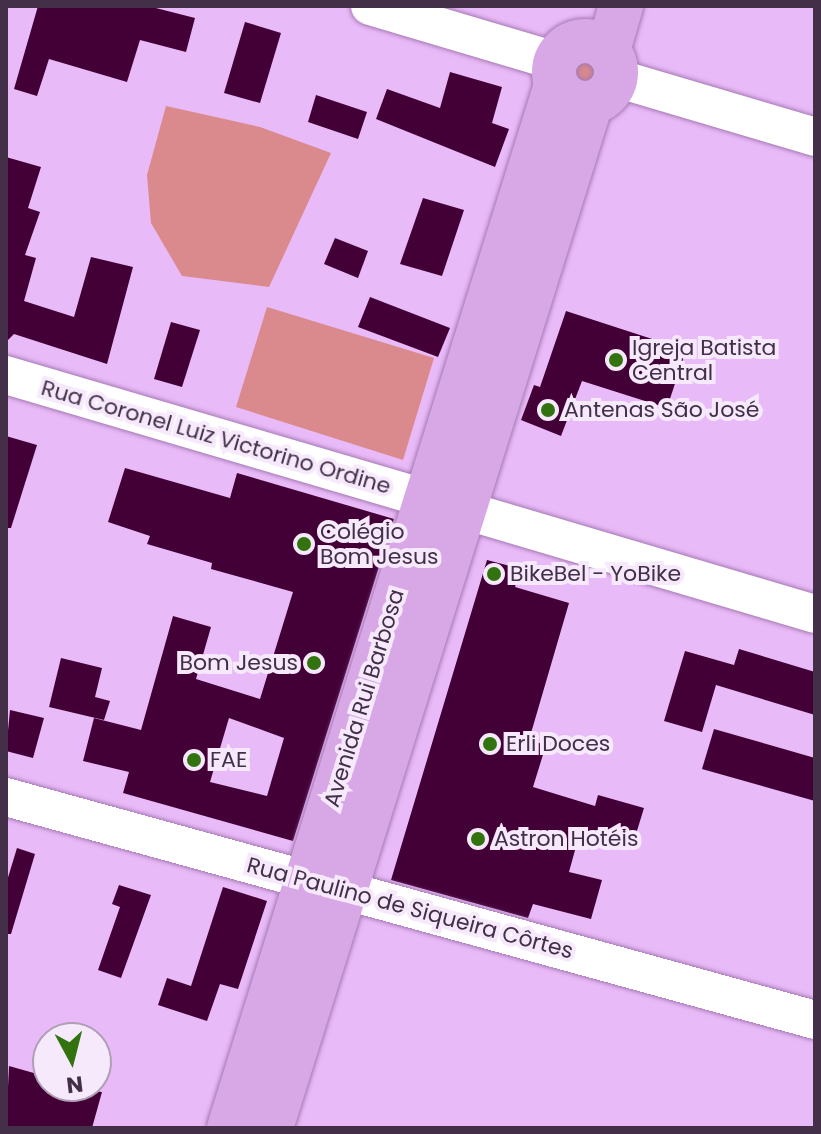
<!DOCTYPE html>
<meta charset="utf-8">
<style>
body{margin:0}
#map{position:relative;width:821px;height:1134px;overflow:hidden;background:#e9baf8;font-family:Poppins,sans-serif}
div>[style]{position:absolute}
.green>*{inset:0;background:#da898c}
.building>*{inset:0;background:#430037}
.roads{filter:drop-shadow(0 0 2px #a579b3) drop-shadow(0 0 2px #a579b3)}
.minor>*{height:38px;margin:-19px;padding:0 19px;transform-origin:19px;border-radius:19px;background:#fff}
.major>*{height:44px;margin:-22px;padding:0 22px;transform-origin:22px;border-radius:22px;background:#d7a7e6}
.major>.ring{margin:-22px;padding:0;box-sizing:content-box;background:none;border:44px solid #d7a7e6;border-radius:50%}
.dots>*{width:22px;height:22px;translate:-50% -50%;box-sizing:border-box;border:4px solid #f7e9fc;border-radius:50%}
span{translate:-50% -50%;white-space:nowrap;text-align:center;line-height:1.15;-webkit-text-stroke:8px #f7e9fc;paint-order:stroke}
.poi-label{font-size:22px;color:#433048}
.left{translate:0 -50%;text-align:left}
.right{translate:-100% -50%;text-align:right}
.street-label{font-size:22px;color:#433048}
.frame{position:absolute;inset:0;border:8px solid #433048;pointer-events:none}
.north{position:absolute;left:32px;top:1022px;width:80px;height:80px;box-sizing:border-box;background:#f7e9fc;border:2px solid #af9fb4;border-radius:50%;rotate:173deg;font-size:22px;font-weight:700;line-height:32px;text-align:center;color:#433048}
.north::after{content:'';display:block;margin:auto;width:28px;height:36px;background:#327310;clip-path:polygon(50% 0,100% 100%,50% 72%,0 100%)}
</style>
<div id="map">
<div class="green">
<i style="clip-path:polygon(591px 50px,606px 80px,581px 96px,562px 67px,570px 54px)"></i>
<i style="clip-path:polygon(166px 106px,260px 127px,331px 153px,269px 287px,182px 276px,151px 223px,147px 175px)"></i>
<i style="clip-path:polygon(267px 307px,434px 358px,403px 460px,236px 407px)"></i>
</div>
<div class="building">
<i style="clip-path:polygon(38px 6px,148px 6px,195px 18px,186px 52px,140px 40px,127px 82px,49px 59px,37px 96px,14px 89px)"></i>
<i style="clip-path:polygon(245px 22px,281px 33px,260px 103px,224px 93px)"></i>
<i style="clip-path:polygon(450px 72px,502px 87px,492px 123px,509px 129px,495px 167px,376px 119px,387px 89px,440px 108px)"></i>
<i style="clip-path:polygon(316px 95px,367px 112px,358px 139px,308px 122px)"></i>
<i style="clip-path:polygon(6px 157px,41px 167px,28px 208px,40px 212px,25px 255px,36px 258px,24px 301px,74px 317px,91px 257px,133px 267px,107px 364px,14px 334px,6px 342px)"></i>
<i style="clip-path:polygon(423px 198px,464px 210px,442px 276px,400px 264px)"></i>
<i style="clip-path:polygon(335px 238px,368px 251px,358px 278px,324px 264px)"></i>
<i style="clip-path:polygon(370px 297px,450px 328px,438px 357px,358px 327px)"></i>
<i style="clip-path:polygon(566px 311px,686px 350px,667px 408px,582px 381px,561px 436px,521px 420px,534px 385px,540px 387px)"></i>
<i style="clip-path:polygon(171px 322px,200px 330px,182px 387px,154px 379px)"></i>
<i style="clip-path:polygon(6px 436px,37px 445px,11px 528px,6px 528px)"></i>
<i style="clip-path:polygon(evenodd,125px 468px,230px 498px,237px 473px,394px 519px,293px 841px,123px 793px,129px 772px,83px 761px,94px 718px,141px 730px,173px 616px,211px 627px,196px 679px,260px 699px,293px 592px,211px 569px,212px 563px,147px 544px,150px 536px,108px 522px,125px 468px,229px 718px,284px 738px,267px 796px,210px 782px,229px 718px)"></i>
<i style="clip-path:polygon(487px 560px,521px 569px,515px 587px,569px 603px,529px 740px,546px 745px,533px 787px,595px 806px,598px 795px,644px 808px,632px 847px,580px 832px,569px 872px,602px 880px,591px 919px,533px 904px,528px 918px,391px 880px)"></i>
<i style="clip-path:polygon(739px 649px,815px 672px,815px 715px,716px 685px,702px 732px,664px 721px,685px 651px,734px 665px)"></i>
<i style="clip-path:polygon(61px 658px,102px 668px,95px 697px,110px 701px,104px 720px,49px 707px)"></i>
<i style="clip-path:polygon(10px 710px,44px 718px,33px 758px,6px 751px)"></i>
<i style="clip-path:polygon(714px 729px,815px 758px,815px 801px,702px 769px)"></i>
<i style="clip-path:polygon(17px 848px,35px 854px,11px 934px,6px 934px,6px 884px)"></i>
<i style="clip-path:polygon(119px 885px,151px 895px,121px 978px,98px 970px,120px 907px,112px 904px)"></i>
<i style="clip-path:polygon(223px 887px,267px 901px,238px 989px,220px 984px,207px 1021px,158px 1005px,167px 978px,191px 986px)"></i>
<i style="clip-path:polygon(9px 1066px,48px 1077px,48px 1086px,102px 1092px,92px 1128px,6px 1128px)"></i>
</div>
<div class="roads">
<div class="minor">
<i style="left:370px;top:6px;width:194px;rotate:16.5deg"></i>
<i style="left:616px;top:78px;width:208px;rotate:16.5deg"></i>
<i style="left:6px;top:375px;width:438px;rotate:16.4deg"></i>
<i style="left:464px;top:510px;width:366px;rotate:16.5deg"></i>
<i style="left:6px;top:797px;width:839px;rotate:15.41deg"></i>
</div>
<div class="major">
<i class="ring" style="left:554px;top:41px;width:18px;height:18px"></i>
<i style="left:608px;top:51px;width:47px;rotate:-73.9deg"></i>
<i style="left:229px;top:1128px;width:1093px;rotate:-72.59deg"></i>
<i style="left:271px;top:1128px;width:1074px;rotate:-72.66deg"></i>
</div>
</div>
<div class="dots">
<i style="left:616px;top:360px;background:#327310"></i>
<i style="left:548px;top:410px;background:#327310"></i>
<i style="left:304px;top:544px;background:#327310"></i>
<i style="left:494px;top:574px;background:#327310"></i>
<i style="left:314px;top:663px;background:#327310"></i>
<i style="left:490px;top:744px;background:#327310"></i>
<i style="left:194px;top:760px;background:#327310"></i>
<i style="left:478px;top:839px;background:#327310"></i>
</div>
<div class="poi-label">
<span class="left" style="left:632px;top:360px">Igreja Batista<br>Central</span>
<span class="left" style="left:564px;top:410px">Antenas São José</span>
<span class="left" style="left:320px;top:544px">Colégio<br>Bom Jesus</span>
<span class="left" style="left:510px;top:574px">BikeBel - YoBike</span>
<span class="right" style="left:298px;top:663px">Bom Jesus</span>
<span class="left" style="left:506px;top:744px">Erli Doces</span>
<span class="left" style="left:210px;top:760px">FAE</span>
<span class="left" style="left:494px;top:839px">Astron Hotéis</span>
</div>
<div class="street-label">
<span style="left:216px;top:437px;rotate:16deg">Rua Coronel Luiz Victorino Ordine</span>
<span style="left:364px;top:698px;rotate:-73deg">Avenida Rui Barbosa</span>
<span style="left:410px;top:908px;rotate:15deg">Rua Paulino de Siqueira Côrtes</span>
</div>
<div class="frame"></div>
<div class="north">N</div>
</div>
